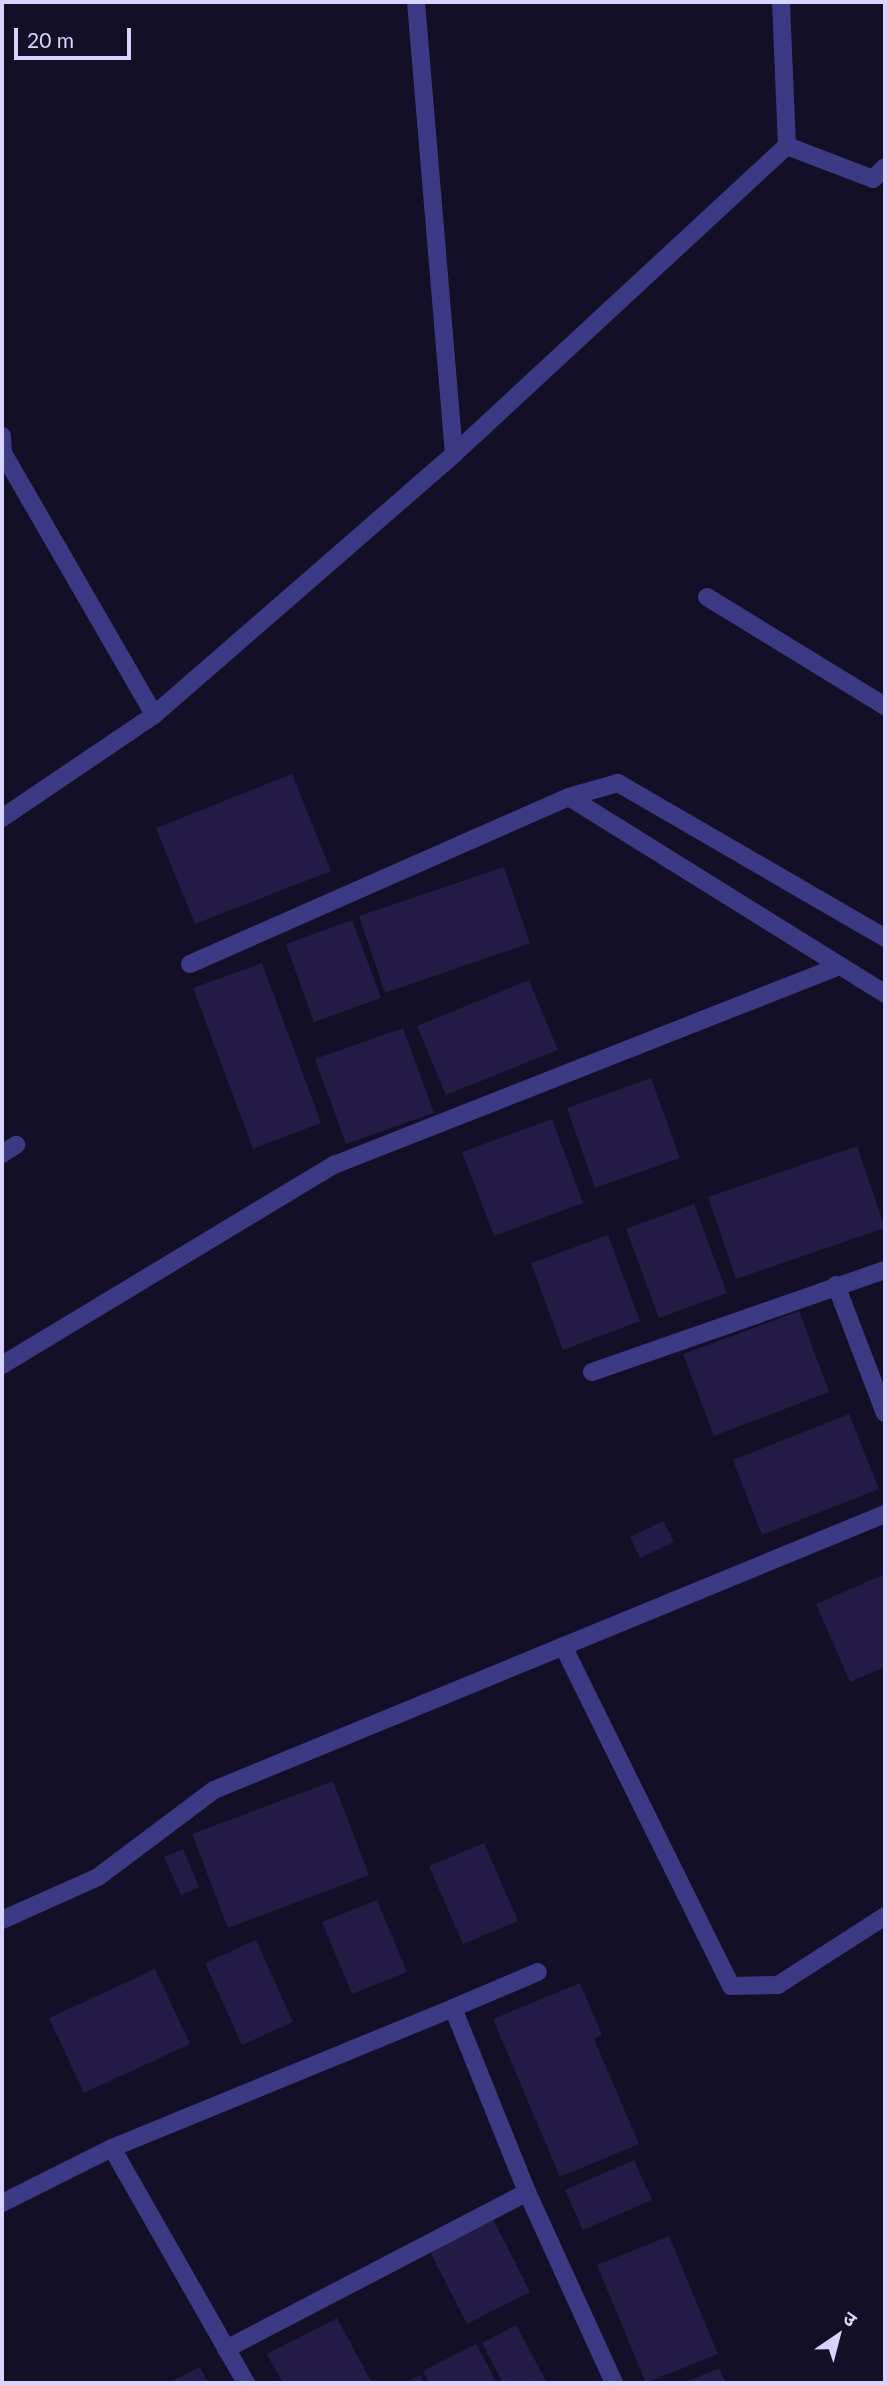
<!DOCTYPE html>
<meta charset="utf-8">
<style>
body{margin:0}
#map{position:relative;width:887px;height:2385px;overflow:hidden;background:#130f26;font-family:Lato,"Noto Sans Devanagari",sans-serif}
div>[style]{position:absolute}
.building>*{inset:0;background:#241b47}
.minor>*{height:18px;margin:-9px;padding:0 9px;transform-origin:9px;border-radius:9px;background:#3d3a85}
span{translate:-50% -50%;white-space:nowrap;text-align:center;line-height:1.15;-webkit-text-stroke:6px #130f26;paint-order:stroke}
.frame{position:absolute;inset:0;border:4px solid #d9d4ff;pointer-events:none}
.north{position:absolute;left:803px;top:2301px;width:70px;height:70px;-webkit-text-stroke:5px #130f26;paint-order:stroke;rotate:35deg;font-size:19px;font-weight:700;line-height:28px;text-align:center;color:#d9d4ff}
.north::after{content:'';display:block;margin:auto;width:24px;height:32px;background:#d9d4ff;clip-path:polygon(50% 0,100% 100%,50% 72%,0 100%)}
.scale{position:absolute;left:14px;top:28px;width:117px;height:32px;box-sizing:border-box;border:4px solid #d9d4ff;border-top:0;padding-left:9px;font-size:21px;line-height:24px;white-space:nowrap;color:#d9d4ff;-webkit-text-stroke:5px #130f26;paint-order:stroke}
</style>
<div id="map">
<div class="building">
<i style="clip-path:polygon(292px 774px,331px 871px,195px 924px,156px 828px)"></i>
<i style="clip-path:polygon(504px 867px,530px 943px,385px 993px,359px 916px)"></i>
<i style="clip-path:polygon(352px 920px,381px 998px,314px 1022px,286px 944px)"></i>
<i style="clip-path:polygon(262px 963px,321px 1123px,253px 1149px,193px 988px)"></i>
<i style="clip-path:polygon(529px 980px,558px 1050px,446px 1095px,417px 1026px)"></i>
<i style="clip-path:polygon(403px 1028px,434px 1113px,346px 1144px,315px 1059px)"></i>
<i style="clip-path:polygon(651px 1078px,680px 1158px,595px 1188px,567px 1108px)"></i>
<i style="clip-path:polygon(552px 1119px,583px 1203px,494px 1236px,462px 1152px)"></i>
<i style="clip-path:polygon(857px 1146px,885px 1228px,736px 1279px,708px 1197px)"></i>
<i style="clip-path:polygon(694px 1204px,727px 1293px,659px 1318px,626px 1229px)"></i>
<i style="clip-path:polygon(608px 1235px,640px 1321px,563px 1350px,531px 1263px)"></i>
<i style="clip-path:polygon(799px 1311px,829px 1392px,714px 1436px,683px 1354px)"></i>
<i style="clip-path:polygon(849px 1414px,879px 1489px,762px 1535px,733px 1460px)"></i>
<i style="clip-path:polygon(663px 1521px,674px 1542px,640px 1558px,630px 1537px)"></i>
<i style="clip-path:polygon(885px 1574px,885px 1667px,850px 1682px,816px 1604px)"></i>
<i style="clip-path:polygon(333px 1781px,369px 1875px,228px 1928px,192px 1834px)"></i>
<i style="clip-path:polygon(484px 1843px,518px 1921px,463px 1944px,429px 1866px)"></i>
<i style="clip-path:polygon(183px 1849px,199px 1887px,181px 1895px,164px 1857px)"></i>
<i style="clip-path:polygon(377px 1900px,407px 1972px,352px 1994px,322px 1922px)"></i>
<i style="clip-path:polygon(256px 1940px,293px 2022px,242px 2045px,205px 1963px)"></i>
<i style="clip-path:polygon(155px 1969px,190px 2044px,84px 2093px,49px 2018px)"></i>
<i style="clip-path:polygon(580px 1983px,602px 2035px,594px 2039px,639px 2144px,560px 2177px,493px 2019px)"></i>
<i style="clip-path:polygon(634px 2160px,652px 2200px,583px 2230px,565px 2190px)"></i>
<i style="clip-path:polygon(492px 2217px,530px 2292px,467px 2324px,428px 2248px)"></i>
<i style="clip-path:polygon(669px 2236px,718px 2354px,646px 2383px,597px 2265px)"></i>
<i style="clip-path:polygon(337px 2318px,372px 2383px,283px 2383px,267px 2354px)"></i>
<i style="clip-path:polygon(516px 2325px,546px 2381px,542px 2383px,503px 2383px,482px 2343px)"></i>
<i style="clip-path:polygon(476px 2344px,497px 2383px,429px 2383px,423px 2371px)"></i>
<i style="clip-path:polygon(200px 2367px,208px 2383px,168px 2383px)"></i>
<i style="clip-path:polygon(719px 2368px,726px 2383px,683px 2383px)"></i>
<i style="clip-path:polygon(420px 2375px,424px 2383px,405px 2383px)"></i>
</div>
<div class="minor">
<i style="left:416px;top:2px;width:454px;rotate:85.2deg"></i>
<i style="left:787px;top:146px;width:92px;rotate:21deg"></i>
<i style="left:873px;top:179px;width:17px;rotate:-45deg"></i>
<i style="left:2px;top:436px;width:17px;rotate:87deg"></i>
<i style="left:3px;top:453px;width:302px;rotate:60deg"></i>
<i style="left:707px;top:597px;width:209px;rotate:31.5deg"></i>
<i style="left:569px;top:797px;width:372px;rotate:31.9deg"></i>
<i style="left:2px;top:818px;width:184px;rotate:-34.1deg"></i>
<i style="left:154px;top:715px;width:398px;rotate:-41deg"></i>
<i style="left:454px;top:454px;width:454px;rotate:-42.8deg"></i>
<i style="left:787px;top:146px;width:144px;rotate:-92.4deg"></i>
<i style="left:190px;top:964px;width:414px;rotate:-23.8deg"></i>
<i style="left:569px;top:797px;width:51px;rotate:-15.9deg"></i>
<i style="left:618px;top:783px;width:309px;rotate:30.1deg"></i>
<i style="left:2px;top:1154px;width:17px;rotate:-33deg"></i>
<i style="left:836px;top:1285px;width:137px;rotate:69.1deg"></i>
<i style="left:2px;top:1365px;width:388px;rotate:-31.1deg"></i>
<i style="left:334px;top:1165px;width:541px;rotate:-21.49deg"></i>
<i style="left:592px;top:1372px;width:310px;rotate:-19.2deg"></i>
<i style="left:563px;top:1646px;width:379px;rotate:63.7deg"></i>
<i style="left:731px;top:1986px;width:47px;rotate:-1.2deg"></i>
<i style="left:778px;top:1985px;width:127px;rotate:-32.8deg"></i>
<i style="left:2px;top:1920px;width:105px;rotate:-24.1deg"></i>
<i style="left:98px;top:1877px;width:145px;rotate:-36.9deg"></i>
<i style="left:214px;top:1790px;width:726px;rotate:-22.36deg"></i>
<i style="left:453px;top:2008px;width:92px;rotate:-23deg"></i>
<i style="left:112px;top:2148px;width:271px;rotate:60.3deg"></i>
<i style="left:2px;top:2203px;width:123px;rotate:-26.6deg"></i>
<i style="left:112px;top:2148px;width:369px;rotate:-22.3deg"></i>
<i style="left:453px;top:2008px;width:198px;rotate:68.1deg"></i>
<i style="left:527px;top:2192px;width:210px;rotate:65.5deg"></i>
<i style="left:226px;top:2349px;width:339px;rotate:-27.5deg"></i>
</div>
<div class="frame"></div>
<div class="north">उ</div>
<div class="scale">20 m</div>
</div>
